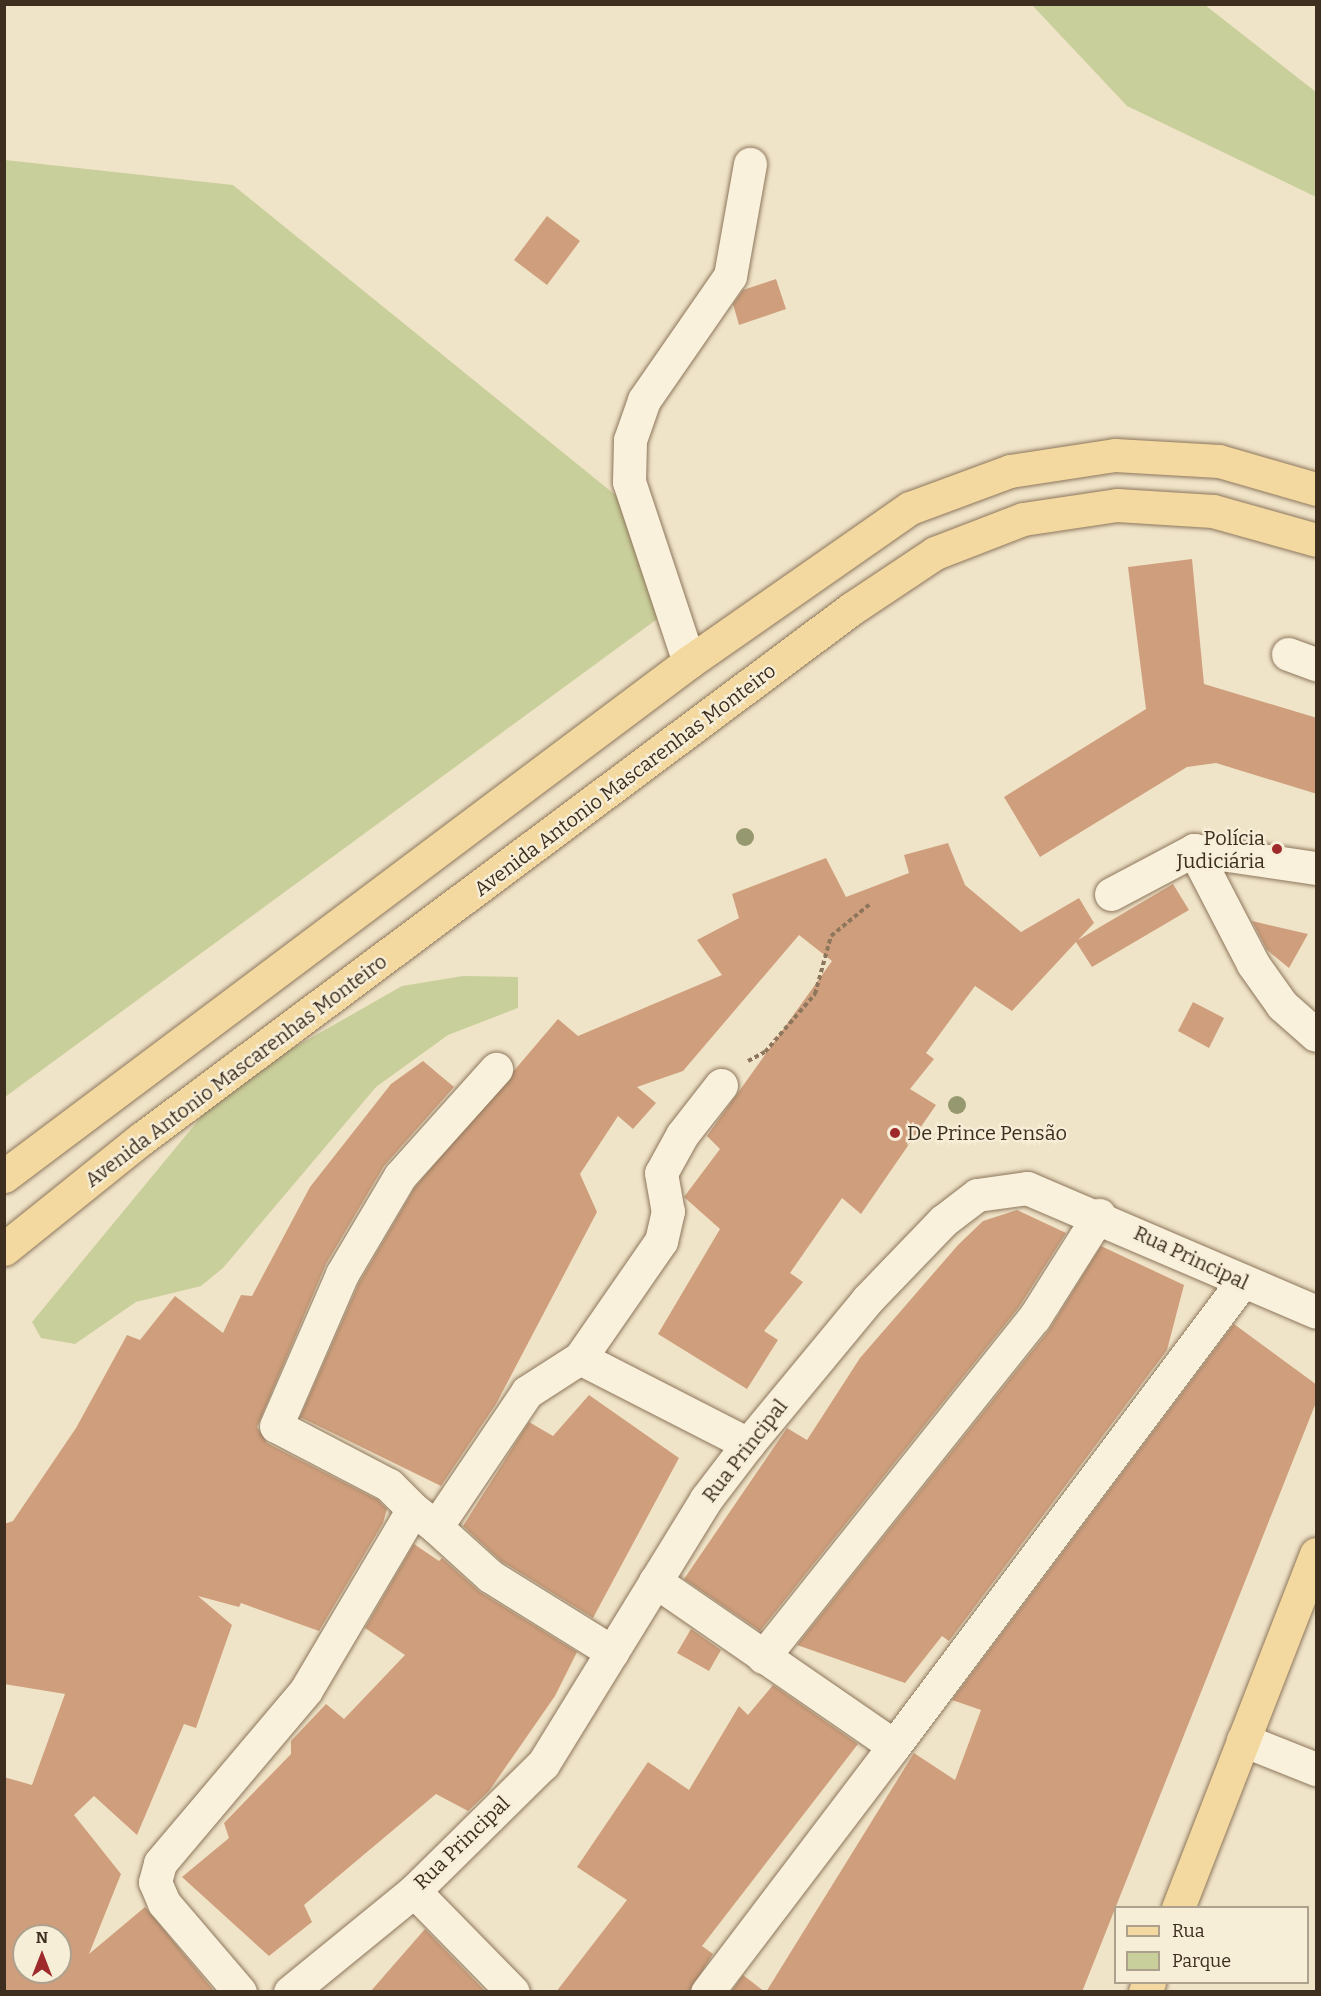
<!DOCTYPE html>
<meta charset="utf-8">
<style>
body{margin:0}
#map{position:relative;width:1321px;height:1996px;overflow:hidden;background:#f0e4c8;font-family:Bitter,serif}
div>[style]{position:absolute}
.green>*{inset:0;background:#c9cf9b}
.building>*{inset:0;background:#cf9f7d}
.path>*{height:4px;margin-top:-2px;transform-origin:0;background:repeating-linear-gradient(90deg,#8d765c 0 4.5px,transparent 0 7.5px)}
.roads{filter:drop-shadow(0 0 2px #8d765c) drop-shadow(0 0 2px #8d765c)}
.minor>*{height:33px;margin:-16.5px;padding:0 16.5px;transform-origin:16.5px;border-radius:16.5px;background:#faf1dc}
.major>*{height:33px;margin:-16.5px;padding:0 16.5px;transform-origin:16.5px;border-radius:16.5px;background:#f3d9a0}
.trees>*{width:18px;height:18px;margin:-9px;border-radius:50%;background:#96986f}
.dots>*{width:16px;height:16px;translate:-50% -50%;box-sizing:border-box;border:3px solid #f7eed8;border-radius:50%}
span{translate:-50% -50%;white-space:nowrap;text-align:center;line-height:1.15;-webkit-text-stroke:4.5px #f7eed8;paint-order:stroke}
.street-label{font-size:20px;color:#3d2e20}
.poi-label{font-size:20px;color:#3d2e20}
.right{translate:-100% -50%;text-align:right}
.left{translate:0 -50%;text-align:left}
.frame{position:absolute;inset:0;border:6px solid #3d2e20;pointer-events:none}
.legend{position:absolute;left:1114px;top:1906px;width:195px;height:78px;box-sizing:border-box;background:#f7eed8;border:2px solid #ada18e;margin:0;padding:8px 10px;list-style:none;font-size:18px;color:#3d2e20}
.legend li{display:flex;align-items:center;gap:12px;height:30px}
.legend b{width:30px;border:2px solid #ada18e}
.north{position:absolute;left:12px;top:1924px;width:60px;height:60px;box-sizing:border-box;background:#f7eed8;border:2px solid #ada18e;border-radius:50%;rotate:0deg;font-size:16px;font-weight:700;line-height:24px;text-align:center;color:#3d2e20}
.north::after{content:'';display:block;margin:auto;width:21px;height:27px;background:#9e2a2b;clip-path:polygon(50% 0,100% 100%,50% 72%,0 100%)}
</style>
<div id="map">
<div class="green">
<i style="clip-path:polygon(1032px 5px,1205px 5px,1316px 92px,1316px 197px,1127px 106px)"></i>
<i style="clip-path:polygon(5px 160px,233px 185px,666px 536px,664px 614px,5px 1097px)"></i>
<i style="clip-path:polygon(463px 976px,518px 977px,518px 1008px,448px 1035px,376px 1087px,223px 1268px,201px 1286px,136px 1302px,75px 1344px,41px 1338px,32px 1322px,206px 1111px,288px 1051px,402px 986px)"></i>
</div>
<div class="building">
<i style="clip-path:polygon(547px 216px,580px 241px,547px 285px,514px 260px)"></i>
<i style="clip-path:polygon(776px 279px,786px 309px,739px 325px,733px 304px,743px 290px)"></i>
<i style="clip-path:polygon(1192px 559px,1204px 684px,1317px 718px,1317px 794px,1216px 763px,1187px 767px,1040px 857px,1004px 797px,1146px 709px,1128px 567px)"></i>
<i style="clip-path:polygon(948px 843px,965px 885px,1021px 932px,1079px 898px,1094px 923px,1078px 940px,1173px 884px,1189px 910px,1092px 967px,1076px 942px,1012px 1011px,975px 986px,926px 1053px,934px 1059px,910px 1089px,936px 1105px,861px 1214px,842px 1198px,790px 1273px,803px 1282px,764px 1331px,778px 1340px,747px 1389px,658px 1334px,720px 1229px,684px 1197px,720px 1149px,707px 1136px,832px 961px,799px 935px,683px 1071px,637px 1087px,656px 1103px,633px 1129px,618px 1116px,580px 1174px,597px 1212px,496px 1404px,441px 1486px,300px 1417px,359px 1283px,415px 1187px,558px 1019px,578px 1036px,722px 975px,697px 940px,739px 918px,732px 894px,826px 858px,846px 897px,909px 873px,904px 855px)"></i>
<i style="clip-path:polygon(1252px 921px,1308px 934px,1289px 968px,1267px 950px)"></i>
<i style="clip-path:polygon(1193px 1002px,1224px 1018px,1209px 1048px,1178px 1031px)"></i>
<i style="clip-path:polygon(evenodd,423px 1061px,454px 1087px,384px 1166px,326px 1264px,257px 1427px,267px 1443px,378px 1500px,387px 1509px,383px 1523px,319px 1631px,241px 1603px,239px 1607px,198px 1596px,232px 1625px,196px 1728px,184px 1724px,137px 1835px,94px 1796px,74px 1815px,121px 1874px,89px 1954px,145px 1907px,215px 1992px,4px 1992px,4px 1777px,32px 1785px,65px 1694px,4px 1684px,4px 1524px,13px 1521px,76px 1428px,127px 1335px,140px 1340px,175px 1296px,223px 1333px,241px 1295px,252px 1296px,310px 1187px,391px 1084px,423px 1061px,24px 1936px,60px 1936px,60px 1972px,24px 1972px,24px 1936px)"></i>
<i style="clip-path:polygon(1017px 1210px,1066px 1233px,1019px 1307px,760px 1631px,684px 1579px,787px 1428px,807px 1440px,860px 1358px,958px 1245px,983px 1221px)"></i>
<i style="clip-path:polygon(1101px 1246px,1184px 1285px,1167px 1350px,949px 1641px,942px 1636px,905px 1683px,797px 1645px,1049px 1330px)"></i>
<i style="clip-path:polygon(1234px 1324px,1317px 1385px,1317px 1400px,1082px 1992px,766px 1992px,914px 1753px,955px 1780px,981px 1710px,952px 1700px)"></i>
<i style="clip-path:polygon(589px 1395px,679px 1458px,593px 1618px,501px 1561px,463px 1526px,529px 1422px,553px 1436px)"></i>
<i style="clip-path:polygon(414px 1544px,439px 1561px,442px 1558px,480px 1592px,577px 1652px,555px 1696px,489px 1791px,468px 1811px,436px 1794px,304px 1905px,312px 1922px,269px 1956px,182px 1877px,229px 1838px,224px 1823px,291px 1754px,291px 1741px,326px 1704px,344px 1719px,405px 1655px,365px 1628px)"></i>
<i style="clip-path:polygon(691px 1629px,721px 1650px,709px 1671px,677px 1653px)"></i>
<i style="clip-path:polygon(773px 1685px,858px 1744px,702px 1946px,713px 1954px,689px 1992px,556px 1992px,627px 1900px,577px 1867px,648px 1762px,689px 1790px,739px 1706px,748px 1715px)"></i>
<i style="clip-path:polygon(425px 1929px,486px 1992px,370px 1992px)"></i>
<i style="clip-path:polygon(743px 1975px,765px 1992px,731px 1992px)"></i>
</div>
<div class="path">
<i style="left:748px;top:1061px;width:19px;rotate:-28deg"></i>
<i style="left:765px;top:1052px;width:77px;rotate:-49.2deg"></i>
<i style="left:815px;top:994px;width:60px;rotate:-74.6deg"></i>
<i style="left:831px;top:936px;width:50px;rotate:-39.4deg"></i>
</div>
<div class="roads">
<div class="minor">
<i style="left:1288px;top:654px;width:30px;rotate:20deg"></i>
<i style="left:689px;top:662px;width:190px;rotate:-108.4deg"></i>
<i style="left:629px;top:482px;width:42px;rotate:-88.6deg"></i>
<i style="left:630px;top:440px;width:42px;rotate:-70.7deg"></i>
<i style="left:644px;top:400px;width:151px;rotate:-55.3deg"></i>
<i style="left:730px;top:276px;width:114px;rotate:-79.9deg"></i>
<i style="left:1194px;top:850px;width:128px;rotate:62.6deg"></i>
<i style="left:1253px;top:964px;width:50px;rotate:54.7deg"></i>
<i style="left:1282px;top:1005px;width:45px;rotate:41.4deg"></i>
<i style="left:1111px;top:894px;width:94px;rotate:-27.9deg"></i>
<i style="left:1194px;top:850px;width:123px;rotate:8.4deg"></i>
<i style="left:721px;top:1085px;width:63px;rotate:128deg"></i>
<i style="left:682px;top:1135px;width:43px;rotate:118.9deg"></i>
<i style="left:661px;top:1173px;width:39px;rotate:80deg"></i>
<i style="left:668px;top:1211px;width:31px;rotate:103deg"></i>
<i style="left:661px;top:1241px;width:142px;rotate:124.7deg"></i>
<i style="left:580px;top:1358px;width:189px;rotate:27.1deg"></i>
<i style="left:413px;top:1509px;width:34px;rotate:-135deg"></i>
<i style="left:389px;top:1485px;width:127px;rotate:-152.4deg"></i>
<i style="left:276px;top:1426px;width:166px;rotate:-66.5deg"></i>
<i style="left:342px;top:1274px;width:114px;rotate:-59.4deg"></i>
<i style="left:400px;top:1176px;width:144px;rotate:-48.1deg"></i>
<i style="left:436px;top:1527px;width:73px;rotate:42.2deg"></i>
<i style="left:490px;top:1576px;width:144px;rotate:31.9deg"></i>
<i style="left:655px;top:1581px;width:290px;rotate:34.6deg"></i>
<i style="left:894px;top:1746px;width:309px;rotate:127.2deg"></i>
<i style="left:763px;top:1657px;width:434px;rotate:-51.4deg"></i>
<i style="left:1034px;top:1318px;width:122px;rotate:-57.7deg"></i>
<i style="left:1243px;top:1740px;width:79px;rotate:21.7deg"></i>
<i style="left:894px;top:1746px;width:580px;rotate:-53.13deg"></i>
<i style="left:414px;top:1891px;width:141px;rotate:45.6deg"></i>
<i style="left:240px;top:1992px;width:117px;rotate:-130.5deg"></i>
<i style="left:164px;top:1903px;width:23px;rotate:-113deg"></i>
<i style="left:155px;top:1882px;width:20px;rotate:-75deg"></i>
<i style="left:160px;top:1863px;width:226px;rotate:-49.8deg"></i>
<i style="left:306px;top:1690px;width:210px;rotate:-59.4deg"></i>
<i style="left:413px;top:1509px;width:29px;rotate:38deg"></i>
<i style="left:436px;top:1527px;width:163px;rotate:-56deg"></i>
<i style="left:527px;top:1392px;width:63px;rotate:-32.7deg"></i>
<i style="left:290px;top:1992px;width:160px;rotate:-39.2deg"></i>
<i style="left:414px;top:1891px;width:181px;rotate:-44.6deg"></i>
<i style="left:543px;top:1764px;width:311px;rotate:-58.4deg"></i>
<i style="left:706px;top:1499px;width:69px;rotate:-52.6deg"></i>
<i style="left:748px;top:1444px;width:187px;rotate:-50.4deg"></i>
<i style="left:867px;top:1300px;width:110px;rotate:-46.1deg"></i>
<i style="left:943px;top:1221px;width:43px;rotate:-37.4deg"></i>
<i style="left:977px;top:1195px;width:50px;rotate:-8deg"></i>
<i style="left:1027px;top:1188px;width:314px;rotate:23.2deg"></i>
</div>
<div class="major">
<i style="left:4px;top:1176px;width:856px;rotate:-36.88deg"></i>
<i style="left:689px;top:662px;width:269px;rotate:-34.9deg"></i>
<i style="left:910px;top:508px;width:107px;rotate:-20.3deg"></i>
<i style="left:1010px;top:471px;width:106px;rotate:-8.7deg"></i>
<i style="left:1115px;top:455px;width:104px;rotate:3.3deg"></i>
<i style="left:1219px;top:461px;width:101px;rotate:16.1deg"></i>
<i style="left:4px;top:1249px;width:176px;rotate:-38.8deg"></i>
<i style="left:141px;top:1139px;width:886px;rotate:-36.74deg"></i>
<i style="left:851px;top:609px;width:101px;rotate:-33.7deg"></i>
<i style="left:935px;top:553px;width:94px;rotate:-21.1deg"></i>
<i style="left:1023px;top:519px;width:95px;rotate:-8.5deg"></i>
<i style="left:1117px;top:505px;width:96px;rotate:3.6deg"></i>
<i style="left:1213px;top:511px;width:107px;rotate:15.7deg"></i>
<i style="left:1178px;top:1908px;width:380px;rotate:-68.7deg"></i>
<i style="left:1145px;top:1992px;width:11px;rotate:-68deg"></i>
</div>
</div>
<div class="trees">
<i style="left:745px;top:837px"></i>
<i style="left:957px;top:1105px"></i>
</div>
<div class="dots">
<i style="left:1277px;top:849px;background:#9e2a2b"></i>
<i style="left:895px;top:1133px;background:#9e2a2b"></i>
</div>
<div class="street-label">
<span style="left:625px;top:780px;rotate:-37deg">Avenida Antonio Mascarenhas Monteiro</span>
<span style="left:236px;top:1071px;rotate:-37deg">Avenida Antonio Mascarenhas Monteiro</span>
<span style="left:1191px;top:1258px;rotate:25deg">Rua Principal</span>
<span style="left:745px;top:1451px;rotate:-52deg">Rua Principal</span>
<span style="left:462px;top:1843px;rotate:-44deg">Rua Principal</span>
</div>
<div class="poi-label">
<span class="right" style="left:1265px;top:850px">Polícia<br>Judiciária</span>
<span class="left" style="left:907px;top:1133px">De Prince Pensão</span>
</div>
<div class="frame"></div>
<ul class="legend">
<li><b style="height:8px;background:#f3d9a0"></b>Rua</li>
<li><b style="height:16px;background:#c9cf9b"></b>Parque</li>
</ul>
<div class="north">N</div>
</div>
